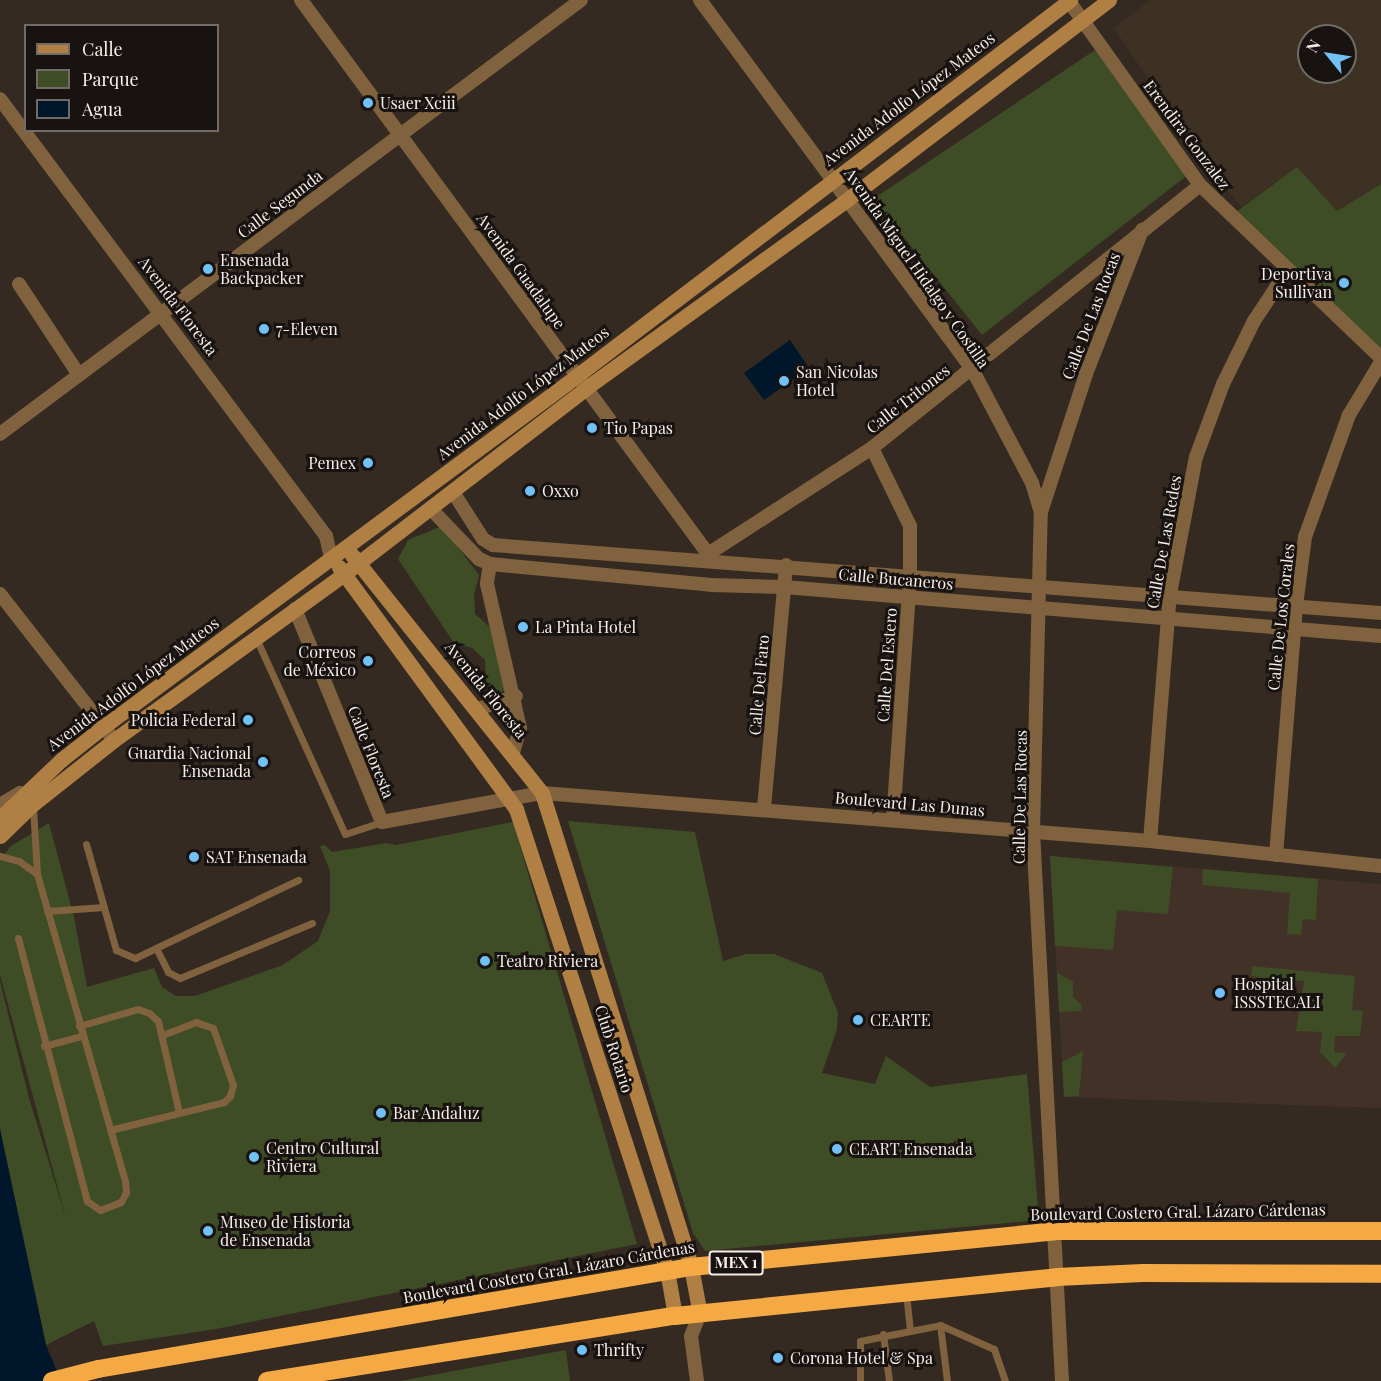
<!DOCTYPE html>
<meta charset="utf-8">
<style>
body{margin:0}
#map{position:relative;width:1381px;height:1381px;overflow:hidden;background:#342a22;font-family:"Playfair Display",serif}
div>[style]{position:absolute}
.built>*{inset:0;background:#413126}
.education>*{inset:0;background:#3c3122}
.green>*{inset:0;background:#3e4d25}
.water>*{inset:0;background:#00172b}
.lane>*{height:7px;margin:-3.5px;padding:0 3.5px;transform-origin:3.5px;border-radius:3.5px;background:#80623e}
.street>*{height:14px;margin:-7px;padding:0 7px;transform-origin:7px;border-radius:7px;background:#80623e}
.secondary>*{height:15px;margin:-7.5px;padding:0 7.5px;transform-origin:7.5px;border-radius:7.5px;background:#af7f43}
.highway>*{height:18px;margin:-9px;padding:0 9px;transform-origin:9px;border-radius:9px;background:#f5a945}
.dots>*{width:16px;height:16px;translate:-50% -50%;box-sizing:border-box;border:3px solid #181310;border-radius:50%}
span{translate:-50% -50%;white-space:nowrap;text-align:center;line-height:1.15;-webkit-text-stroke:6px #181310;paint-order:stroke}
.shield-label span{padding:2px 4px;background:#181310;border:2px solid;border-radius:4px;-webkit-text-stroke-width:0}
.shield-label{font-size:15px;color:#f5eee9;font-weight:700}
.street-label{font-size:16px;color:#f5eee9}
.poi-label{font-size:16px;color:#f5eee9}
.left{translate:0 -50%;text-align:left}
.right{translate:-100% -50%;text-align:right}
.legend{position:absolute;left:24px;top:24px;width:195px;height:108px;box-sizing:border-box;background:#181310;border:2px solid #706b67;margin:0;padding:8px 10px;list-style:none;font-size:18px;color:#f5eee9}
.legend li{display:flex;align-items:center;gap:12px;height:30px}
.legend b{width:30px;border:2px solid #706b67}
.north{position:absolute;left:1297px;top:24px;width:60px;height:60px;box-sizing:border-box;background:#181310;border:2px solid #706b67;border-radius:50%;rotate:300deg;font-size:16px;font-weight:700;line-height:24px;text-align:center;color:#f5eee9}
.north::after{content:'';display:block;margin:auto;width:21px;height:27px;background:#71c1f5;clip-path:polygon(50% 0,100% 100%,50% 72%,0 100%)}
</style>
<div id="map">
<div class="built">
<i style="clip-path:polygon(1050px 856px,1381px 884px,1381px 1108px,1064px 1097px)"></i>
</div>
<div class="education">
<i style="clip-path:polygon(evenodd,1151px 0,1381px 0,1381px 184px,1337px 211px,1297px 167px,1242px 207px,1205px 163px,1114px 28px,1151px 0,1309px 36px,1345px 36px,1345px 72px,1309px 72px,1309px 36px)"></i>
</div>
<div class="green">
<i style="clip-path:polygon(1095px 50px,1189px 174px,982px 335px,873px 199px)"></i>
<i style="clip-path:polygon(1297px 167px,1337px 211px,1381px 184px,1381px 351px,1232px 215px)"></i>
<i style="clip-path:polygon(442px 526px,479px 575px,474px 595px,475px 614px,491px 628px,508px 689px,498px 693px,486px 681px,485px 660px,472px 648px,454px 643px,398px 559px,408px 540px)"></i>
<i style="clip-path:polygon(568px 821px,695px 832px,723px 961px,746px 954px,774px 954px,822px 973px,838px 1013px,837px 1029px,822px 1073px,875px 1084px,886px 1056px,930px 1087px,1027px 1074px,1039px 1220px,705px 1251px,693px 1233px)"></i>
<i style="clip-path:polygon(513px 822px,637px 1244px,216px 1329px,103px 1346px,94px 1321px,46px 1345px,0 1129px,0 981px,29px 1098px,66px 1218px,0 975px,0 860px,11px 846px,49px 823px,74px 917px,87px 987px,154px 968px,162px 987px,176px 996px,195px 996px,283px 965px,318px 941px,330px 911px,330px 871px,320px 846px,325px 845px,332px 852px,387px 843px,396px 845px)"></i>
<i style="clip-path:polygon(1050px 856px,1173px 867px,1168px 914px,1117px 910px,1113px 950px,1055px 946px)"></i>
<i style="clip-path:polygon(1203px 869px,1318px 879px,1316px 920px,1303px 919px,1301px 935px,1287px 934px,1290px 893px,1202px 885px)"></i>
<i style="clip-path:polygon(1252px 966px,1355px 976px,1352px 1010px,1363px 1011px,1360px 1036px,1335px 1036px,1334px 1052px,1347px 1053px,1335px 1068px,1320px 1052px,1322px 1032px,1296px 1031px,1304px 981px,1279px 979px,1278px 991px,1258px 989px,1259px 977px,1251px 976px)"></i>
<i style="clip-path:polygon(1057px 973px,1073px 982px,1073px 997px,1082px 1005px,1081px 1011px,1059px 1012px)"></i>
<i style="clip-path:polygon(1083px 1051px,1079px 1096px,1064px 1097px,1062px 1062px)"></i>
<i style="clip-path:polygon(566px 1350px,570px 1381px,400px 1381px)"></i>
</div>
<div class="water">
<i style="clip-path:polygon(790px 340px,809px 368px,764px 400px,744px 373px)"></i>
<i style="clip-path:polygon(0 1129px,46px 1345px,61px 1381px,0 1381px)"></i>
</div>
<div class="lane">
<i style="left:256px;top:638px;width:215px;rotate:65.6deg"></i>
<i style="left:345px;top:834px;width:39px;rotate:-18deg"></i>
<i style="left:86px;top:844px;width:110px;rotate:74.2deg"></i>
<i style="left:116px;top:950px;width:21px;rotate:23deg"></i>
<i style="left:135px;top:958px;width:181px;rotate:-25.6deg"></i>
<i style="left:0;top:856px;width:20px;rotate:15deg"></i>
<i style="left:19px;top:861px;width:22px;rotate:36deg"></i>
<i style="left:47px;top:911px;width:57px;rotate:-4deg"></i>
<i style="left:18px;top:938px;width:272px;rotate:75.3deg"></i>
<i style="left:87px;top:1201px;width:16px;rotate:35deg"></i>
<i style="left:100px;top:1210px;width:22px;rotate:-21deg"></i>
<i style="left:121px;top:1202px;width:11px;rotate:-63deg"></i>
<i style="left:126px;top:1192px;width:11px;rotate:-95deg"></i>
<i style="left:125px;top:1181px;width:319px;rotate:-106deg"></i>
<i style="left:37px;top:874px;width:68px;rotate:-93.4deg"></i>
<i style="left:156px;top:948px;width:27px;rotate:63deg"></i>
<i style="left:168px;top:972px;width:13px;rotate:27deg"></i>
<i style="left:180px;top:978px;width:143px;rotate:-22.6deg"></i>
<i style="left:79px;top:1026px;width:61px;rotate:-16.1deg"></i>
<i style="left:138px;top:1009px;width:12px;rotate:20deg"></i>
<i style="left:149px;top:1013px;width:12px;rotate:42deg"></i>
<i style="left:158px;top:1021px;width:94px;rotate:77.1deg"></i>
<i style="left:44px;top:1046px;width:39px;rotate:-15deg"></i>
<i style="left:110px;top:1130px;width:117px;rotate:-13.8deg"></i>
<i style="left:224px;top:1102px;width:8px;rotate:-45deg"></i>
<i style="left:230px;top:1096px;width:11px;rotate:-75deg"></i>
<i style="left:233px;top:1085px;width:60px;rotate:-109.3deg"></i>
<i style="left:213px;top:1028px;width:18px;rotate:-161deg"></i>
<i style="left:196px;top:1022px;width:36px;rotate:159deg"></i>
<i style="left:910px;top:1331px;width:31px;rotate:-11deg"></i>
<i style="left:883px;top:1334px;width:47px;rotate:82.7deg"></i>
<i style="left:860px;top:1381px;width:40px;rotate:-90deg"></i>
<i style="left:860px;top:1341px;width:51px;rotate:-11.3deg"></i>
<i style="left:910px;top:1331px;width:38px;rotate:-96deg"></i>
<i style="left:947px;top:1381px;width:56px;rotate:-97.1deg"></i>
<i style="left:940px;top:1325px;width:59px;rotate:24deg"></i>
<i style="left:994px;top:1349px;width:34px;rotate:71deg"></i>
</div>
<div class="street">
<i style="left:301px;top:0;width:697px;rotate:53.69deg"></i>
<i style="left:700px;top:0;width:458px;rotate:53.6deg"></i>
<i style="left:972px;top:369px;width:129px;rotate:62.2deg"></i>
<i style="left:1032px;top:483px;width:30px;rotate:73deg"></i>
<i style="left:1068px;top:0;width:227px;rotate:54.5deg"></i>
<i style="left:1200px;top:185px;width:250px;rotate:43.7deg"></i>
<i style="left:0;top:99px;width:545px;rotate:53.28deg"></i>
<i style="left:326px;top:536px;width:22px;rotate:77deg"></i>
<i style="left:19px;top:284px;width:109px;rotate:56.6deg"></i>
<i style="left:0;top:434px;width:725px;rotate:-36.76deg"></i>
<i style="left:872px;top:448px;width:87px;rotate:64deg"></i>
<i style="left:910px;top:526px;width:52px;rotate:90deg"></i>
<i style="left:910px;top:578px;width:243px;rotate:94deg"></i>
<i style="left:453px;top:492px;width:56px;rotate:57.4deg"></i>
<i style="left:483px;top:539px;width:12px;rotate:31deg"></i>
<i style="left:493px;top:545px;width:891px;rotate:4.38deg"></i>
<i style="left:431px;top:509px;width:69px;rotate:46.2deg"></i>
<i style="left:479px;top:559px;width:12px;rotate:24deg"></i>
<i style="left:490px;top:564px;width:222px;rotate:5.4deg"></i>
<i style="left:711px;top:585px;width:73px;rotate:1.6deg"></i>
<i style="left:784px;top:587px;width:599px;rotate:4.69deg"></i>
<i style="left:708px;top:554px;width:195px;rotate:-32.9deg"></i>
<i style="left:872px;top:448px;width:420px;rotate:-38.7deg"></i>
<i style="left:490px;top:564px;width:20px;rotate:99deg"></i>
<i style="left:487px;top:584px;width:148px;rotate:77.1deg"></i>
<i style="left:520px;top:728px;width:25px;rotate:106deg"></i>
<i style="left:0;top:594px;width:185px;rotate:52deg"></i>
<i style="left:295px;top:609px;width:230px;rotate:67.8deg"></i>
<i style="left:382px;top:822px;width:163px;rotate:-10.3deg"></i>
<i style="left:542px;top:793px;width:610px;rotate:4.51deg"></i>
<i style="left:1150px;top:841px;width:232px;rotate:6.2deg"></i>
<i style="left:478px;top:709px;width:40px;rotate:-18.9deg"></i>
<i style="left:0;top:805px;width:23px;rotate:-31deg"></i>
<i style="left:20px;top:793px;width:10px;rotate:37deg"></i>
<i style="left:764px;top:808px;width:244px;rotate:-84.8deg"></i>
<i style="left:1150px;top:841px;width:248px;rotate:-85.4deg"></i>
<i style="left:1170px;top:594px;width:139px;rotate:-79.3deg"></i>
<i style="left:1196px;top:457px;width:78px;rotate:-69.7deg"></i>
<i style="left:1223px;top:384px;width:70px;rotate:-63.8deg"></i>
<i style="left:1254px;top:321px;width:60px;rotate:-56.6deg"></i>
<i style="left:1276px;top:855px;width:250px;rotate:-85.4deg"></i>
<i style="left:1296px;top:606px;width:70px;rotate:-82.6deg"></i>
<i style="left:1305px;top:537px;width:130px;rotate:-70.2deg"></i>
<i style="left:1349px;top:415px;width:62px;rotate:-58.9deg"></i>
<i style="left:697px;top:1381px;width:45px;rotate:-97.6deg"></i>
<i style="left:691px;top:1336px;width:24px;rotate:-68deg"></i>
<i style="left:1062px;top:1381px;width:551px;rotate:-93.02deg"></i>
<i style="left:1033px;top:831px;width:319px;rotate:-88.6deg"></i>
<i style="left:1041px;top:512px;width:145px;rotate:-71.9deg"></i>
<i style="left:1086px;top:374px;width:155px;rotate:-68.7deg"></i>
</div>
<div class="secondary">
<i style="left:352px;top:555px;width:305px;rotate:51.4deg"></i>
<i style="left:542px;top:793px;width:497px;rotate:72.5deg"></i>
<i style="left:691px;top:1267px;width:48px;rotate:79.2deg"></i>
<i style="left:339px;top:567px;width:300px;rotate:53.8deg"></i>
<i style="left:516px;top:809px;width:485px;rotate:71.9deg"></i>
<i style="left:667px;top:1270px;width:47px;rotate:80.1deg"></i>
<i style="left:0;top:818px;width:84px;rotate:-43.6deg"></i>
<i style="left:61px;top:760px;width:53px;rotate:-38.2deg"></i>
<i style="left:103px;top:727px;width:576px;rotate:-36.53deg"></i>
<i style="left:566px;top:384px;width:634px;rotate:-37.3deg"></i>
<i style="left:0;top:836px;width:46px;rotate:-44.1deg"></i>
<i style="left:33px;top:804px;width:103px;rotate:-38.3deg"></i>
<i style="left:114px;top:740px;width:284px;rotate:-35.8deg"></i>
<i style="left:344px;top:574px;width:305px;rotate:-37.5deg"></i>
<i style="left:586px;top:388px;width:324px;rotate:-35.8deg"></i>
<i style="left:849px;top:198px;width:327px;rotate:-37.3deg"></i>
</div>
<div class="highway">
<i style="left:52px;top:1381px;width:48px;rotate:-14.6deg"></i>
<i style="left:98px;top:1369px;width:602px;rotate:-9.76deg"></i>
<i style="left:691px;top:1267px;width:366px;rotate:-5.6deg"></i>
<i style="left:1055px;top:1231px;width:326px"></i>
<i style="left:267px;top:1381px;width:413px;rotate:-9.1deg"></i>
<i style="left:675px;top:1316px;width:384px;rotate:-5.8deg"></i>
<i style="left:1057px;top:1277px;width:86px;rotate:-2.7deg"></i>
<i style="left:1143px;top:1273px;width:238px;rotate:0.2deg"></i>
</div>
<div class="dots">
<i style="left:368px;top:103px;background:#71c1f5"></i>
<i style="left:208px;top:269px;background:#71c1f5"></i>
<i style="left:1344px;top:283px;background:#71c1f5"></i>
<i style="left:264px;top:329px;background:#71c1f5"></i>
<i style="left:784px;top:381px;background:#71c1f5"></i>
<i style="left:592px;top:428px;background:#71c1f5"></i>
<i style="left:368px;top:463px;background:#71c1f5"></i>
<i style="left:530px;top:491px;background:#71c1f5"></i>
<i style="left:523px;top:627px;background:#71c1f5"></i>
<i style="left:368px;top:661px;background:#71c1f5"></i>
<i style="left:248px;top:720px;background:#71c1f5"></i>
<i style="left:263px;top:762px;background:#71c1f5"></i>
<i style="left:194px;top:857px;background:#71c1f5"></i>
<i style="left:485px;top:961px;background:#71c1f5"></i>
<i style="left:1220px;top:993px;background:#71c1f5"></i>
<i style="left:858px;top:1020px;background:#71c1f5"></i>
<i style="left:381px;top:1113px;background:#71c1f5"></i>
<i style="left:837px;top:1149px;background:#71c1f5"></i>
<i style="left:254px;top:1157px;background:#71c1f5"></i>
<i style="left:208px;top:1231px;background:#71c1f5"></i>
<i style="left:582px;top:1350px;background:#71c1f5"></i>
<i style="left:778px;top:1358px;background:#71c1f5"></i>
</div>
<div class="shield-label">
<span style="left:736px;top:1263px">MEX 1</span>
</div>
<div class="street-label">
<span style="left:909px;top:99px;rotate:-37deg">Avenida Adolfo López Mateos</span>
<span style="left:1187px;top:135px;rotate:53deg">Erendira Gonzalez</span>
<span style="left:280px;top:204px;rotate:-37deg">Calle Segunda</span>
<span style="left:917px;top:268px;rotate:55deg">Avenida Miguel Hidalgo y Costilla</span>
<span style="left:521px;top:271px;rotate:54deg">Avenida Guadalupe</span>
<span style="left:178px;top:306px;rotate:53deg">Avenida Floresta</span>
<span style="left:1091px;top:316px;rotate:-69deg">Calle De Las Rocas</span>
<span style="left:523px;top:393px;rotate:-37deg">Avenida Adolfo López Mateos</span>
<span style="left:908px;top:399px;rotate:-38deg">Calle Tritones</span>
<span style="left:1164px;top:542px;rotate:-80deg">Calle De Las Redes</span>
<span style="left:896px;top:579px;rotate:5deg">Calle Bucaneros</span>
<span style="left:1281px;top:617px;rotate:-84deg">Calle De Los Corales</span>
<span style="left:887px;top:665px;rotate:-86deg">Calle Del Estero</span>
<span style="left:133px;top:684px;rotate:-37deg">Avenida Adolfo López Mateos</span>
<span style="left:759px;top:685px;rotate:-85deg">Calle Del Faro</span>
<span style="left:486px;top:690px;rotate:51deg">Avenida Floresta</span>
<span style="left:371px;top:752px;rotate:68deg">Calle Floresta</span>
<span style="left:1020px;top:797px;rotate:-89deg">Calle De Las Rocas</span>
<span style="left:910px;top:804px;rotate:5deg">Boulevard Las Dunas</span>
<span style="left:614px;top:1049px;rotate:72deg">Club Rotario</span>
<span style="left:1178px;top:1212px;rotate:-1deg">Boulevard Costero Gral. Lázaro Cárdenas</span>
<span style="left:549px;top:1272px;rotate:-10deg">Boulevard Costero Gral. Lázaro Cárdenas</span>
</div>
<div class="poi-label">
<span class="left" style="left:380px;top:103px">Usaer Xciii</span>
<span class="left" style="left:220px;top:269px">Ensenada<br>Backpacker</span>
<span class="right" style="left:1332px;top:283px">Deportiva<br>Sullivan</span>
<span class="left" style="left:276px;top:329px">7-Eleven</span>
<span class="left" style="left:796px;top:381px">San Nicolas<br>Hotel</span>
<span class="left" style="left:604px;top:428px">Tio Papas</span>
<span class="right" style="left:356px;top:463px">Pemex</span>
<span class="left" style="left:542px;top:491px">Oxxo</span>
<span class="left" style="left:535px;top:627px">La Pinta Hotel</span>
<span class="right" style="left:356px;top:661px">Correos<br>de México</span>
<span class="right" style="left:236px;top:720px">Policia Federal</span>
<span class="right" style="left:251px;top:762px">Guardia Nacional<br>Ensenada</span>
<span class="left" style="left:206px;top:857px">SAT Ensenada</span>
<span class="left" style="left:497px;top:961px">Teatro Riviera</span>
<span class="left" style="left:1234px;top:993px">Hospital<br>ISSSTECALI</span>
<span class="left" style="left:870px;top:1020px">CEARTE</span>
<span class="left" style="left:393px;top:1113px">Bar Andaluz</span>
<span class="left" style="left:266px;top:1157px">Centro Cultural<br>Riviera</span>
<span class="left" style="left:849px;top:1149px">CEART Ensenada</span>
<span class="left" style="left:220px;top:1231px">Museo de Historia<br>de Ensenada</span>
<span class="left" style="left:594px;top:1350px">Thrifty</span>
<span class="left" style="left:790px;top:1358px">Corona Hotel &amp; Spa</span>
</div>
<ul class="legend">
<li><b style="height:8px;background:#af7f43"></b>Calle</li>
<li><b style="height:16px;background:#3e4d25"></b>Parque</li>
<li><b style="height:16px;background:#00172b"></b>Agua</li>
</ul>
<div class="north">N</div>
</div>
